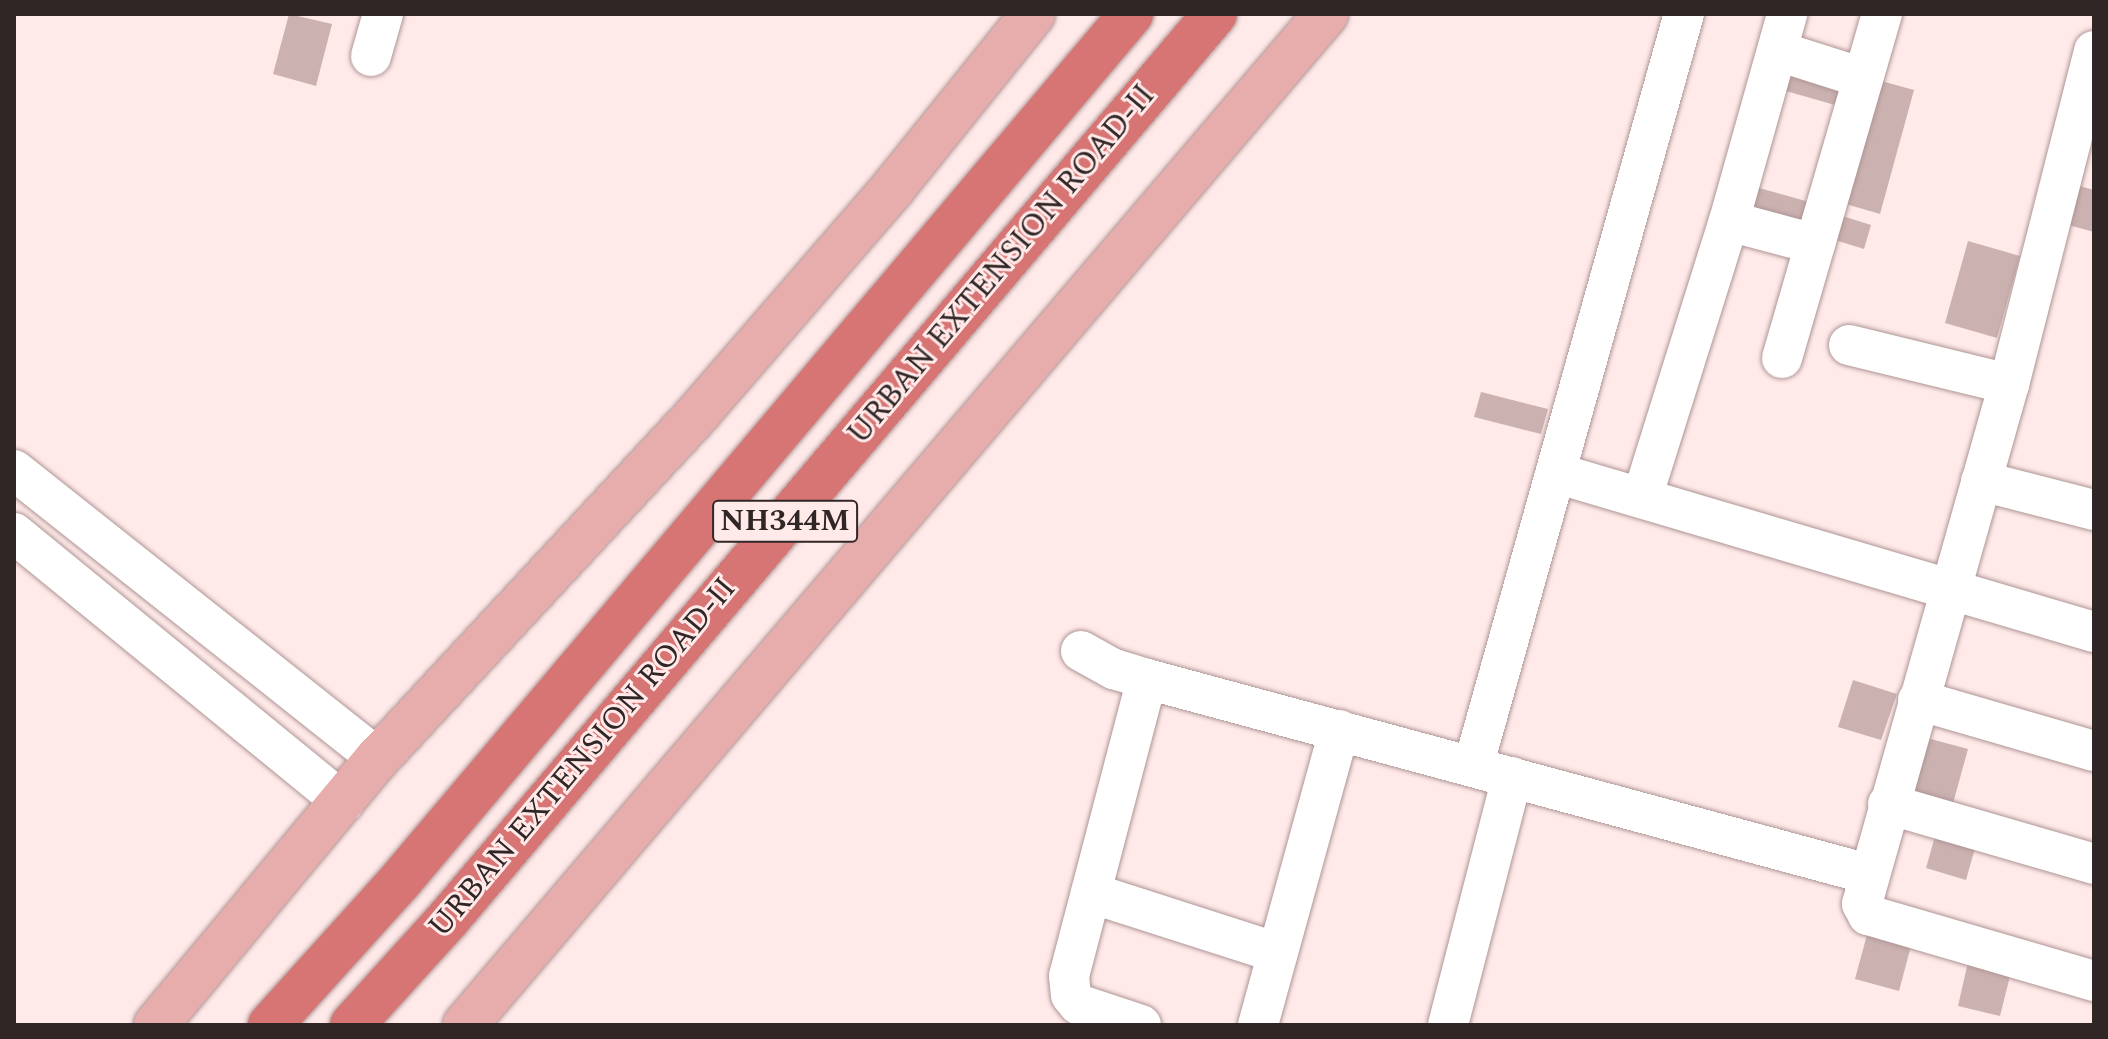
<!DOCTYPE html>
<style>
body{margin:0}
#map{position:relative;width:2108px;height:1039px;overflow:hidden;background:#ffeae9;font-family:Spectral,serif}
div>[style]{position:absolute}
.building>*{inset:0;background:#cbb2b1}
.roads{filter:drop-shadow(0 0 2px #ae9594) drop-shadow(0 0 2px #ae9594)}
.minor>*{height:40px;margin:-20px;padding:0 20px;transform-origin:20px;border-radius:20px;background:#fff}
.major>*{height:44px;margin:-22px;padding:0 22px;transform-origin:22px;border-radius:22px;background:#e7acac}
.highway>*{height:44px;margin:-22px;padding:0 22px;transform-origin:22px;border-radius:22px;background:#d77574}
span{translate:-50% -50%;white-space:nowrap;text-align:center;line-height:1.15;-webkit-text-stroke:6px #ffeae9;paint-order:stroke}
.shield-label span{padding:2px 6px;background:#ffeae9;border:2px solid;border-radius:6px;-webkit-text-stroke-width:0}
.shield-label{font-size:30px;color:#302626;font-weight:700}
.street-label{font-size:32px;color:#302626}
.frame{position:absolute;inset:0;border:16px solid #302626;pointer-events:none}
</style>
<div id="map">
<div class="building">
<i style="clip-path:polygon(289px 14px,332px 24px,316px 86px,273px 74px)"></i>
<i style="clip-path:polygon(1784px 58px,1850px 77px,1842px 107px,1775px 88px)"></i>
<i style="clip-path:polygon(1867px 77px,1914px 90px,1880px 214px,1832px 200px)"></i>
<i style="clip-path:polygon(1741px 183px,1813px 203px,1804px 235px,1733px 214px)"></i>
<i style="clip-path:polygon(2076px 185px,2094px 190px,2094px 232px,2065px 224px)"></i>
<i style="clip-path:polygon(1833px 213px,1871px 225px,1864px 249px,1825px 237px)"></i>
<i style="clip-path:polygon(1968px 241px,2020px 256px,1997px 338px,1945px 323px)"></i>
<i style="clip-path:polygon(1481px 392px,1548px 409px,1541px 434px,1474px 417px)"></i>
<i style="clip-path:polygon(1853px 680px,1897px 694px,1881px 740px,1838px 727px)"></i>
<i style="clip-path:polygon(1916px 735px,1968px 749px,1952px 807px,1901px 793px)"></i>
<i style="clip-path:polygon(1939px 822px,1979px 834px,1966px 880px,1926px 868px)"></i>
<i style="clip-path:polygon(1871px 920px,1915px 931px,1899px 991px,1855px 979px)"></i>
<i style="clip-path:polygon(1971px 949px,2014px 960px,2000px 1016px,1958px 1006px)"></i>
</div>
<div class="roads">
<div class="minor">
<i style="left:1778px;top:51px;width:89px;rotate:17.6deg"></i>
<i style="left:2094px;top:51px;width:344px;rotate:104.3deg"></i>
<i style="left:2009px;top:384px;width:540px;rotate:105.79deg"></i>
<i style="left:1862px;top:904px;width:13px;rotate:61deg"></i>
<i style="left:1868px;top:915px;width:235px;rotate:16.3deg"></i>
<i style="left:371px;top:56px;width:44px;rotate:-74.1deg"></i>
<i style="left:1729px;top:221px;width:89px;rotate:15deg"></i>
<i style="left:1849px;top:345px;width:165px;rotate:13.7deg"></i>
<i style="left:1782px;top:358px;width:358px;rotate:-73.8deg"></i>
<i style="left:14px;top:470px;width:464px;rotate:38.4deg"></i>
<i style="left:1556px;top:473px;width:561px;rotate:16.46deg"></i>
<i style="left:1981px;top:481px;width:117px;rotate:14.4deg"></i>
<i style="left:1642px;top:498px;width:290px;rotate:-72.6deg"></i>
<i style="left:1729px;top:221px;width:215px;rotate:-74.3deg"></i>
<i style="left:14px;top:533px;width:426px;rotate:39.3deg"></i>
<i style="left:1081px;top:651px;width:38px;rotate:29deg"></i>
<i style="left:1114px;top:669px;width:34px;rotate:17deg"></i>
<i style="left:1147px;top:679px;width:747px;rotate:15.13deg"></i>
<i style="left:1918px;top:700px;width:183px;rotate:16.2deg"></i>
<i style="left:1473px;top:767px;width:782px;rotate:-74.35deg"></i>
<i style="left:1888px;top:804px;width:215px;rotate:16.2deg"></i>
<i style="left:1091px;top:893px;width:196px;rotate:17.8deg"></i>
<i style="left:1141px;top:1025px;width:66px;rotate:-161.6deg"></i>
<i style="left:1078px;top:1004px;width:11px;rotate:-128deg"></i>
<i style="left:1071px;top:995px;width:19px;rotate:-96deg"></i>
<i style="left:1069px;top:976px;width:307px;rotate:-75.3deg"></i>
<i style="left:1258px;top:1025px;width:306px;rotate:-74.6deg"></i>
<i style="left:1448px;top:1025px;width:256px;rotate:-75.5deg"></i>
</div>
<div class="major">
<i style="left:156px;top:1025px;width:347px;rotate:-50.3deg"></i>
<i style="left:378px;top:758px;width:473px;rotate:-47.1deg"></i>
<i style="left:700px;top:411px;width:295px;rotate:-49.1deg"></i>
<i style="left:893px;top:188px;width:223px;rotate:-51.2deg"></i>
<i style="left:465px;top:1025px;width:1328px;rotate:-49.58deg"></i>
</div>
<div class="highway">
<i style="left:270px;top:1025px;width:194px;rotate:-47.9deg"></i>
<i style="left:400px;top:881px;width:1134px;rotate:-49.86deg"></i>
<i style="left:352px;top:1025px;width:143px;rotate:-47.8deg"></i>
<i style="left:448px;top:919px;width:1186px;rotate:-49.72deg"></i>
</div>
</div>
<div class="shield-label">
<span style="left:785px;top:521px">NH344M</span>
</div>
<div class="street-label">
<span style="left:1002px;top:265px;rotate:-50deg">URBAN EXTENSION ROAD-II</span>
<span style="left:583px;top:758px;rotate:-50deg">URBAN EXTENSION ROAD-II</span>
</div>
<div class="frame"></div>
</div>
